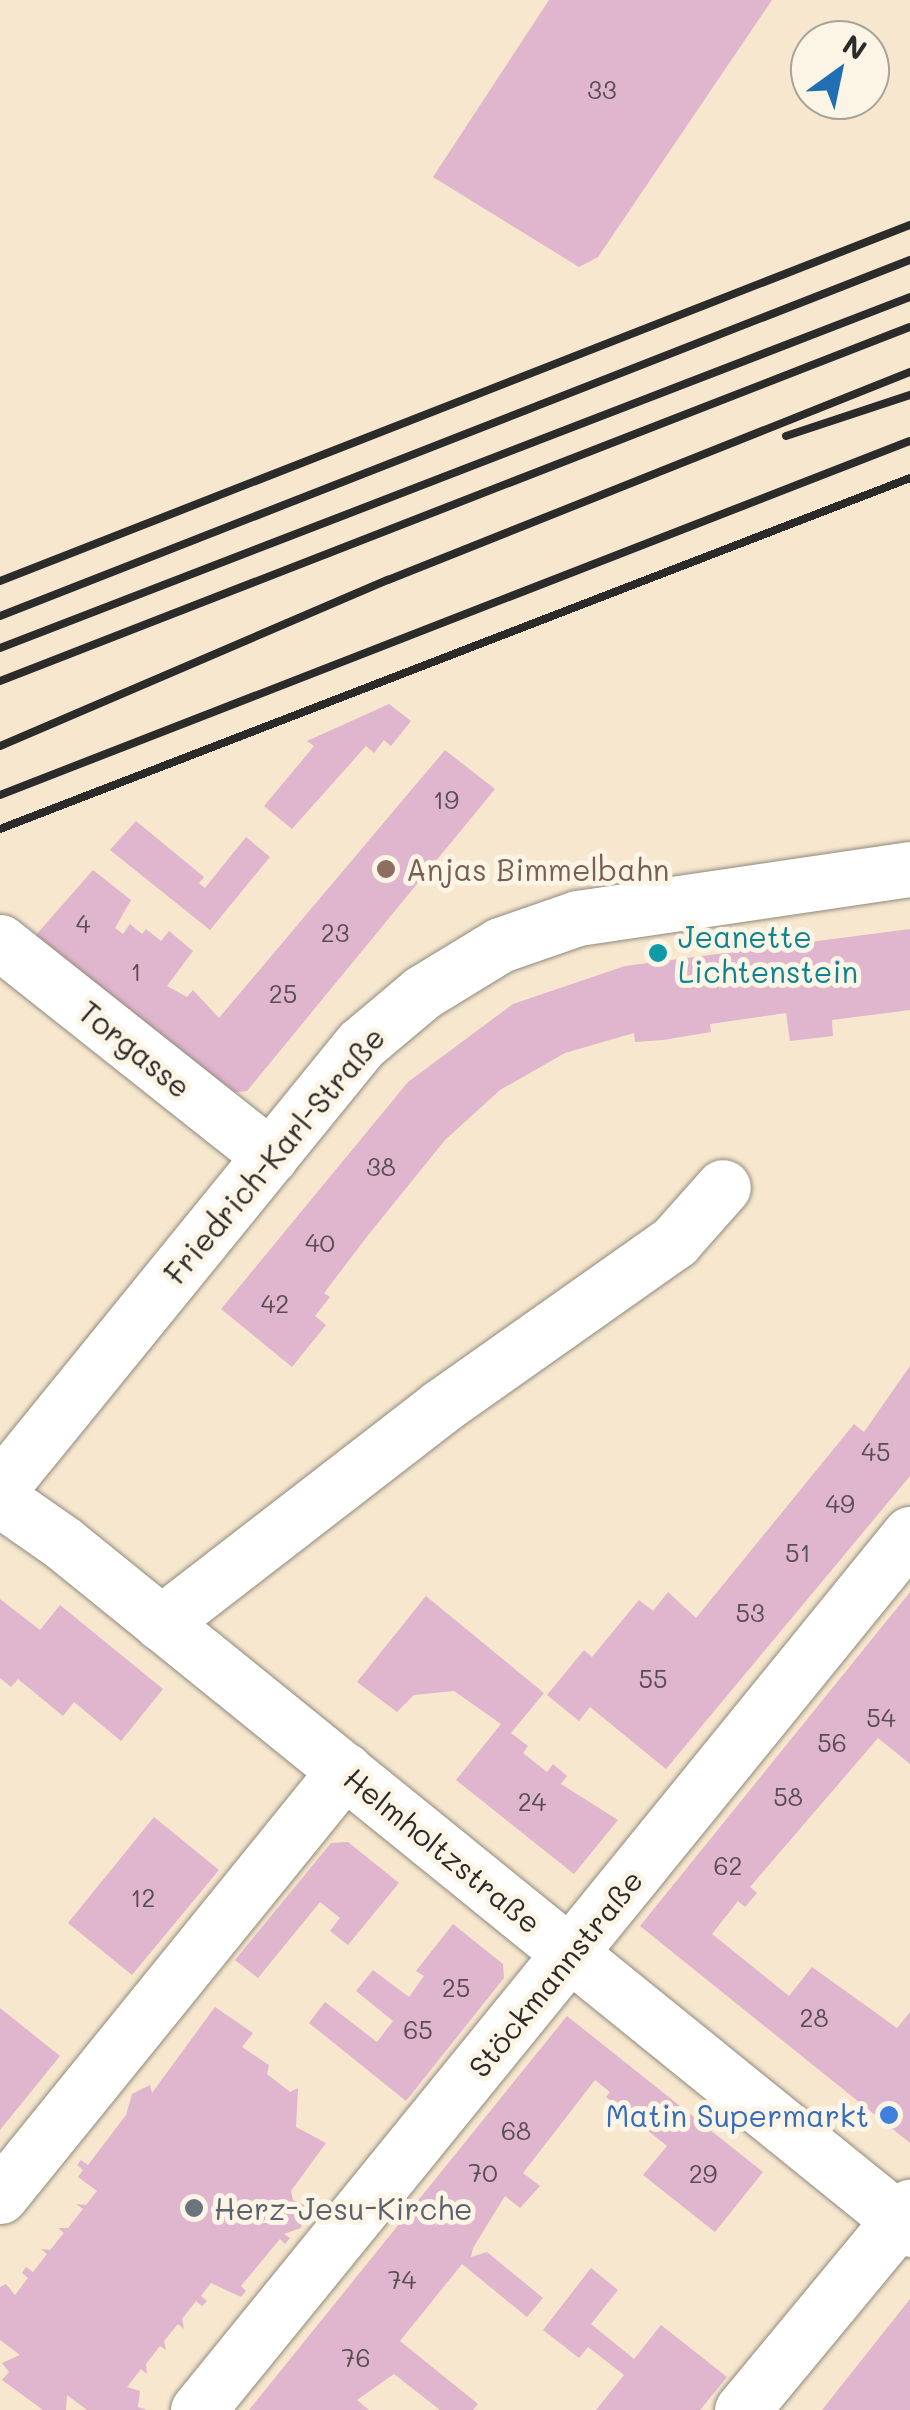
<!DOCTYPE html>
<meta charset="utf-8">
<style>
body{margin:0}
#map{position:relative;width:910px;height:2410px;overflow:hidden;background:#f6e7ce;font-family:Mali,sans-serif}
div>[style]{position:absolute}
.building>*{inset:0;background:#e0b5ce}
.roads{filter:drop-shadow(0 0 2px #90897c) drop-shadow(0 0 2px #90897c)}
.minor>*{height:55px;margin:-27.5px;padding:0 27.5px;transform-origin:27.5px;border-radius:27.5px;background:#fff}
.rail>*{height:8px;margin:-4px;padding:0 4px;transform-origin:4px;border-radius:4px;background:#2b2b2b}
.dots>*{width:28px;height:28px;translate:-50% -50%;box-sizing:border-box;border:5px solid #fcf5e5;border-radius:50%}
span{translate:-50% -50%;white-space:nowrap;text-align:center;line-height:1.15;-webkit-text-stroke:10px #fcf5e5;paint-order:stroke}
.number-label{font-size:25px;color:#584e54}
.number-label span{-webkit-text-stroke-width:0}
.education-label{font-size:30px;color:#785e54}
.left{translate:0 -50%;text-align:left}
.culture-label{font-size:30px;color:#0d838f}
.street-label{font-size:30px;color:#2b2b2b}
.shop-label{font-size:30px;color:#366cbe}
.right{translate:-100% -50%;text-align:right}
.worship-label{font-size:30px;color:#5b616d}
.north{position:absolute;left:790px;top:20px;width:100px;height:100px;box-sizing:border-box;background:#fcf5e5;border:2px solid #a8a49b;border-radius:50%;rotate:33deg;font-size:28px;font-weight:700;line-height:40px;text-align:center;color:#2b2b2b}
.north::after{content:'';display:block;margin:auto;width:35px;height:45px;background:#1f6fb2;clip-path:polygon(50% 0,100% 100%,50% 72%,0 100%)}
</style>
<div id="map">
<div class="building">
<i style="clip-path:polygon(549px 0,772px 0,598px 257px,579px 267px,433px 177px)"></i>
<i style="clip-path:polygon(389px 704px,411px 721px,391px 746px,384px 740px,374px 753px,366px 746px,292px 829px,264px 806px,314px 746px,307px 741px)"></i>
<i style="clip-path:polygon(445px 750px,495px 789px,247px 1091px,229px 1093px,35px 936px,93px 870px,131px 900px,115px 928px,123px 934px,130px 924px,142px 934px,146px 929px,161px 941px,169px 931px,193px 951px,167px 986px,187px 997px,193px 990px,219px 1018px)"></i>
<i style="clip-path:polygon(136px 821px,204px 877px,199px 883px,205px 888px,246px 837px,270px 857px,210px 930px,110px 850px)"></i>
<i style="clip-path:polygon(910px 929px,910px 1010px,832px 1020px,833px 1036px,790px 1041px,786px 1013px,710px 1024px,711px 1032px,663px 1040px,635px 1042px,634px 1033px,565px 1053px,500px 1090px,445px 1140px,369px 1234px,324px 1293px,330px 1297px,315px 1316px,326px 1325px,292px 1367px,221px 1309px,408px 1082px,513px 1004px,625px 966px)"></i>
<i style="clip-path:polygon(910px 1366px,910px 1476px,666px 1769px,590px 1707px,579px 1721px,547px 1695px,584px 1650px,592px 1657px,639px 1600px,653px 1611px,668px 1592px,696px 1618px,854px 1424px,864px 1432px)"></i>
<i style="clip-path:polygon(910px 1592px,910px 1764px,878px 1738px,750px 1887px,757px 1893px,745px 1907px,738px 1901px,712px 1934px,789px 1996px,812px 1967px,897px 2028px,910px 2012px,910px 2143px,640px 1926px)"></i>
<i style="clip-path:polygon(426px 1596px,544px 1693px,511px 1733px,528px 1746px,523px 1753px,547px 1772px,553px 1764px,567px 1776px,561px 1784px,618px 1820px,574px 1874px,456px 1780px,501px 1724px,454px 1691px,414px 1695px,397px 1712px,357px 1682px)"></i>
<i style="clip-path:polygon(0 1599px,40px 1630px,60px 1605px,163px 1689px,121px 1741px,74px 1702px,63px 1716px,18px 1679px,11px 1687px,0 1678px)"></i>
<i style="clip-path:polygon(154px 1817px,219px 1870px,132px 1975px,68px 1923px)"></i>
<i style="clip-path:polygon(348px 1842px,399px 1883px,348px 1945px,330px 1931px,340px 1918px,320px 1902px,258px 1978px,235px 1960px,331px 1843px)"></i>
<i style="clip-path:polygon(453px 1924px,503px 1964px,504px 1978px,406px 2101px,309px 2023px,325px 2002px,377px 2042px,393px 2021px,356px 1991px,373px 1970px,409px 1997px,424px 1976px,416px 1971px)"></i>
<i style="clip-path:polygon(215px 2007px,253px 2033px,242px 2047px,269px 2065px,267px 2074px,290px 2092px,298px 2088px,296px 2127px,326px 2143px,291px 2191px,293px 2200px,306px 2206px,301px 2228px,284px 2234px,290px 2238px,285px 2244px,280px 2239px,241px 2286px,246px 2291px,241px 2297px,211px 2283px,201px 2296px,207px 2301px,202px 2306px,196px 2301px,182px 2319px,184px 2329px,178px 2324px,164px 2341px,166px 2350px,160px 2346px,146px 2364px,147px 2374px,141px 2369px,127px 2387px,140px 2391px,138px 2407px,147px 2410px,87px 2410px,67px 2395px,66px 2410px,43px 2410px,2px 2380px,9px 2372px,2px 2363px,20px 2355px,0 2340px,0 2287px,6px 2284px,15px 2295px,28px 2278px,22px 2273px,26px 2267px,33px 2272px,47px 2254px,41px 2249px,50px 2250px,64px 2233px,58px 2228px,68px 2228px,83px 2209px,76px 2204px,86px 2205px,97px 2191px,78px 2177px,83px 2170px,77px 2165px,81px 2160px,88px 2165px,126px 2115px,132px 2094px,150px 2085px,152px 2093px)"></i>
<i style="clip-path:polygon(0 2008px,60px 2056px,0 2130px)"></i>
<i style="clip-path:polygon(567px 2016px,763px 2172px,715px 2232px,643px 2175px,667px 2146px,606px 2097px,610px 2092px,595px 2080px,523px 2173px,540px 2186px,520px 2208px,505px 2196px,473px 2248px,471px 2257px,487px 2252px,543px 2298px,527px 2317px,462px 2264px,400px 2341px,478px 2404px,473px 2410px,440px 2410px,394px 2374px,357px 2400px,369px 2410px,249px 2410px)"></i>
<i style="clip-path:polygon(591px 2268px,618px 2290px,591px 2324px,634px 2359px,661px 2325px,727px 2377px,700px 2410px,596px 2410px,624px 2375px,588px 2347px,579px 2358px,543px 2330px)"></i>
<i style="clip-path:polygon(910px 2299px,910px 2410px,822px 2410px)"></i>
</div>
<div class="roads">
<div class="minor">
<i style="left:0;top:942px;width:345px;rotate:38.4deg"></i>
<i style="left:0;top:1488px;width:572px;rotate:-50.89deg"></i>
<i style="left:361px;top:1044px;width:81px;rotate:-40deg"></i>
<i style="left:423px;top:992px;width:90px;rotate:-31.4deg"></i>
<i style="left:500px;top:945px;width:83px;rotate:-19.1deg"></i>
<i style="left:578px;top:918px;width:336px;rotate:-8.4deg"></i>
<i style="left:0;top:1499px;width:77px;rotate:34.9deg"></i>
<i style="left:63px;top:1543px;width:1090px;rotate:39deg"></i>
<i style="left:161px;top:1623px;width:353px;rotate:-37.7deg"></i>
<i style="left:440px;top:1407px;width:288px;rotate:-35.2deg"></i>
<i style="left:675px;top:1241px;width:72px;rotate:-48.4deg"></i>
<i style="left:0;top:2196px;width:548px;rotate:-51deg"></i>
<i style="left:198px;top:2410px;width:1129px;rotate:-50.9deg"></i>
<i style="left:742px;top:2410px;width:264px;rotate:-50.4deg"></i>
</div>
</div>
<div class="rail">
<i style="left:786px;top:436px;width:131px;rotate:-18.3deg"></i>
<i style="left:0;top:581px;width:977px;rotate:-21.37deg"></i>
<i style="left:0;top:616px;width:977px;rotate:-21.37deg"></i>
<i style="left:0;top:648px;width:975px;rotate:-21.09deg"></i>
<i style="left:0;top:681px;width:976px;rotate:-21.26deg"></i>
<i style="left:0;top:746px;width:422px;rotate:-23.2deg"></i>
<i style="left:388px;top:580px;width:562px;rotate:-21.73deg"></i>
<i style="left:0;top:795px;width:976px;rotate:-21.26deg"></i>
<i style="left:0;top:829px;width:975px;rotate:-21.09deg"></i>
</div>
<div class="dots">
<i style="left:386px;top:869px;background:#8d6e63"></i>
<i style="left:658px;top:953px;background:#0f9aa8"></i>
<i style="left:889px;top:2115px;background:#3f7fe0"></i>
<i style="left:194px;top:2208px;background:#6b7280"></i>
</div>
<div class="number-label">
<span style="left:602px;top:89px">33</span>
<span style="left:446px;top:799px">19</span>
<span style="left:83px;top:923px">4</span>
<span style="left:335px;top:932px">23</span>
<span style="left:136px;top:971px">1</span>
<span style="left:283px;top:993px">25</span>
<span style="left:381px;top:1166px">38</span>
<span style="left:320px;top:1242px">40</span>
<span style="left:275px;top:1303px">42</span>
<span style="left:876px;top:1451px">45</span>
<span style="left:840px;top:1503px">49</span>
<span style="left:798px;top:1552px">51</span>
<span style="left:750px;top:1612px">53</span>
<span style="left:653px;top:1678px">55</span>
<span style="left:881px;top:1717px">54</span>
<span style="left:832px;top:1742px">56</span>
<span style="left:788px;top:1796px">58</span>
<span style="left:532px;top:1801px">24</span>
<span style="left:728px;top:1865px">62</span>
<span style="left:143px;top:1897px">12</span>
<span style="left:456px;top:1987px">25</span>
<span style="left:814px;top:2017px">28</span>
<span style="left:418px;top:2029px">65</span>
<span style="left:516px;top:2130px">68</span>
<span style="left:483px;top:2172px">70</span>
<span style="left:703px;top:2173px">29</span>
<span style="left:402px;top:2279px">74</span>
<span style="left:356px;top:2357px">76</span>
</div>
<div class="education-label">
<span class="left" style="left:406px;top:869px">Anjas Bimmelbahn</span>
</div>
<div class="culture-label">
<span class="left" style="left:678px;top:953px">Jeanette<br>Lichtenstein</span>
</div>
<div class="street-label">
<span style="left:135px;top:1049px;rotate:39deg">Torgasse</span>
<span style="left:274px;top:1155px;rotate:-50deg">Friedrich-Karl-Straße</span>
<span style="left:443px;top:1850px;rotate:39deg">Helmholtzstraße</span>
<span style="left:555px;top:1973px;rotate:-51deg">Stöckmannstraße</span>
</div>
<div class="shop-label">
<span class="right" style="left:869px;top:2115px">Matin Supermarkt</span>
</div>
<div class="worship-label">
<span class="left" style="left:214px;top:2208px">Herz-Jesu-Kirche</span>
</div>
<div class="north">N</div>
</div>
